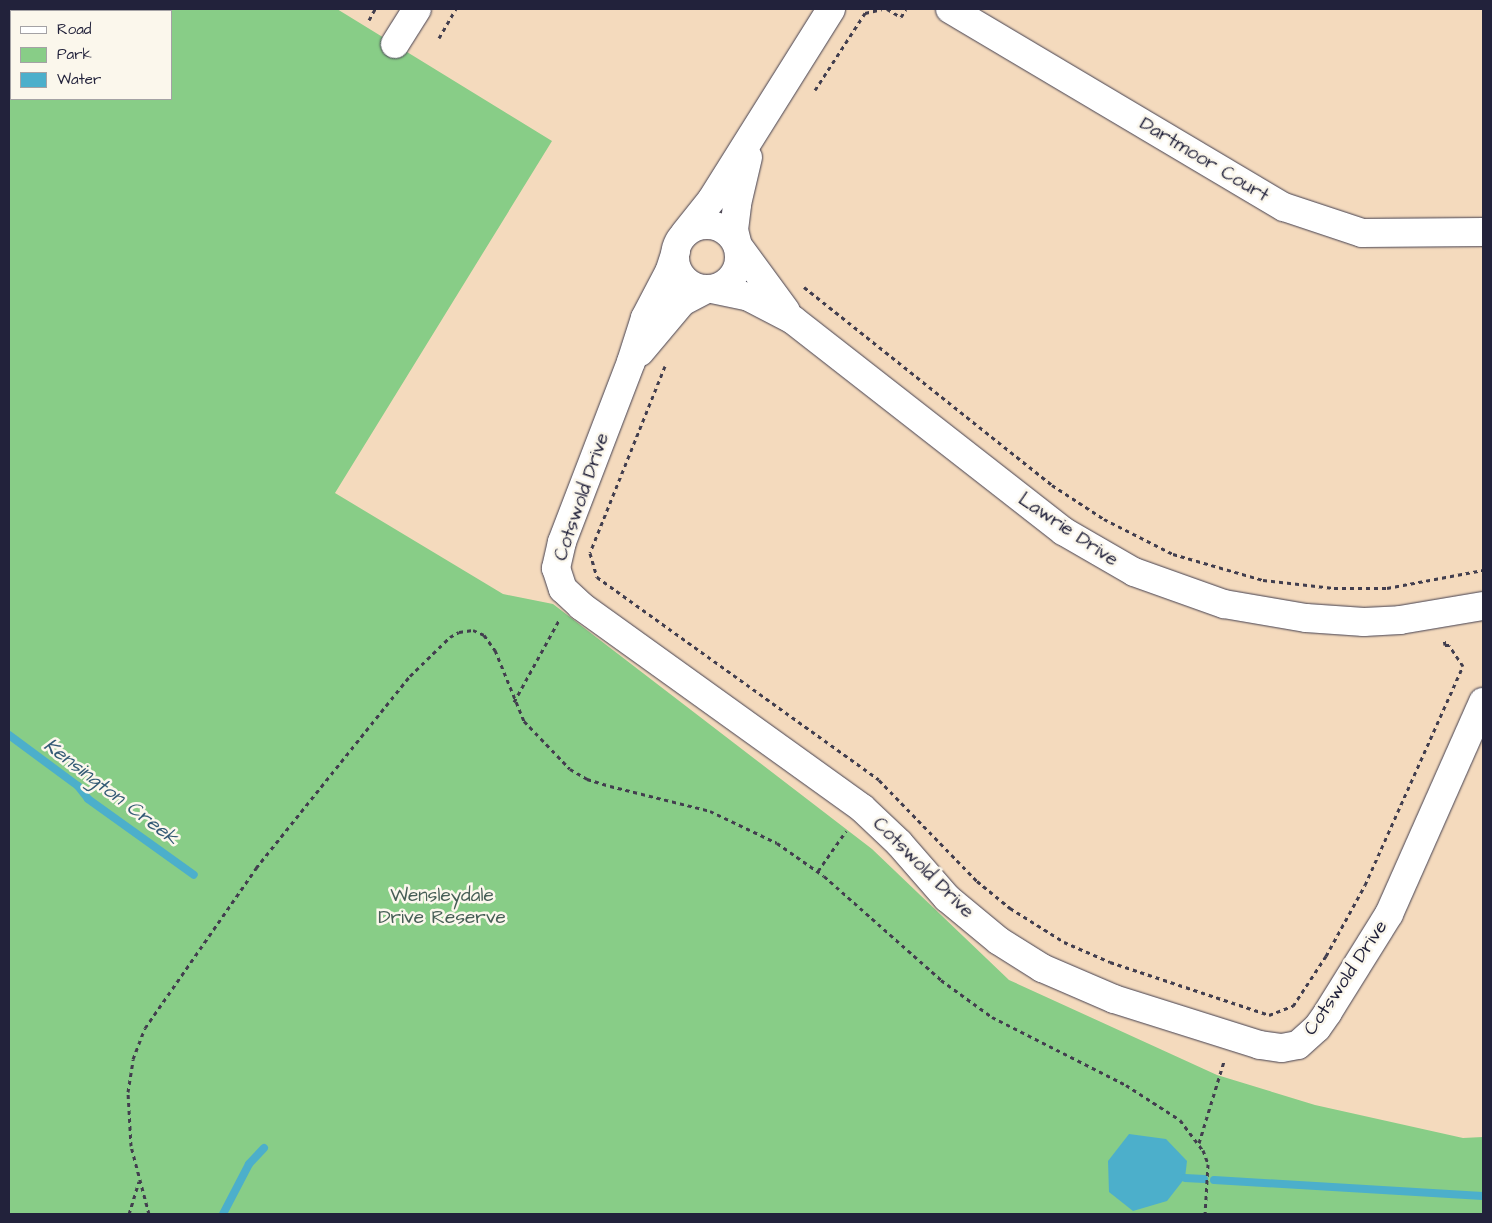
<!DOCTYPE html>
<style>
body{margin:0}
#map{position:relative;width:1492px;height:1223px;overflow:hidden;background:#f4dabd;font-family:"Architects Daughter",sans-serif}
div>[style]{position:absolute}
.green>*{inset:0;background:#88cd87}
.water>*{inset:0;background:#4cafcb}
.stream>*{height:8px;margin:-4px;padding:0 4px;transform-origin:4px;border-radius:4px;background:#4cafcb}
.path>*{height:3px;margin-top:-1.5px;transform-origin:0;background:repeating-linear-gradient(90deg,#423e4e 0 4px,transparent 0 8px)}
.roads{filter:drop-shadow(0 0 1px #423e4e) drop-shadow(0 0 1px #423e4e)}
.minor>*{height:28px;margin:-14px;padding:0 14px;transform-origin:14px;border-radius:14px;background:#fff}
.tertiary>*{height:28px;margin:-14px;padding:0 14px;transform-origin:14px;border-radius:14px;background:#fff}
.tertiary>.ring{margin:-14px;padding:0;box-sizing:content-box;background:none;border:28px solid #fff;border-radius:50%}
span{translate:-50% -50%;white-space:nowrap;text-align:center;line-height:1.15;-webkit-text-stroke:5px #fbf7ec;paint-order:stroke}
.street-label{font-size:19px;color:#22223b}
.park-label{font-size:19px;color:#465e56}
.water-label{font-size:20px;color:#335a75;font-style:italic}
.frame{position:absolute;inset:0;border:10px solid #22223b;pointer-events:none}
.legend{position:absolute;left:10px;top:10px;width:162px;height:90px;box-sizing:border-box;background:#fbf7ec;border:1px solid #a4a2a5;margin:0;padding:6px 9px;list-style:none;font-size:15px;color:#22223b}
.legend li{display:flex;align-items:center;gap:10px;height:25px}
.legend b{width:25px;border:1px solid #a4a2a5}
</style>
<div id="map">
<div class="green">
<i style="clip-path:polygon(evenodd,9px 9px,337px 9px,552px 141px,335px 493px,503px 594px,553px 604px,872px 849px,1009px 980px,1217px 1075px,1315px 1105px,1463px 1138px,1483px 1137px,1483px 1214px,9px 1214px,9px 9px,11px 11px,171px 11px,171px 99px,11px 99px,11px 11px)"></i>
</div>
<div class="water">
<i style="clip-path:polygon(1129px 1134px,1166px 1139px,1187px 1161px,1185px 1178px,1167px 1201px,1133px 1211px,1109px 1192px,1108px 1161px)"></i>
</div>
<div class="stream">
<i style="left:9px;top:735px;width:86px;rotate:36.5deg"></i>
<i style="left:78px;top:786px;width:16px;rotate:52deg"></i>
<i style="left:88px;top:799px;width:130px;rotate:35.6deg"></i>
<i style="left:1185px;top:1178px;width:19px;rotate:3deg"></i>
<i style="left:1214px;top:1180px;width:269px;rotate:3.4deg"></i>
<i style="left:223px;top:1214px;width:56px;rotate:-62.5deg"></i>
<i style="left:249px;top:1164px;width:22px;rotate:-47deg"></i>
</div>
<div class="path">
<i style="left:887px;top:9px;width:16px;rotate:30deg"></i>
<i style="left:901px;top:17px;width:9px;rotate:-58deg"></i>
<i style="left:369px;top:20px;width:13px;rotate:-61deg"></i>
<i style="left:439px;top:38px;width:34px;rotate:-60deg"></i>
<i style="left:815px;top:90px;width:92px;rotate:-57deg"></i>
<i style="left:865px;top:13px;width:17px;rotate:-13deg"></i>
<i style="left:804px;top:287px;width:317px;rotate:38.6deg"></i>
<i style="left:1052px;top:485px;width:62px;rotate:33.2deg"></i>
<i style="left:1104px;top:519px;width:77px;rotate:26.9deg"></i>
<i style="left:1173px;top:554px;width:94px;rotate:16.1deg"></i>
<i style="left:1263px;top:580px;width:71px;rotate:6.4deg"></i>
<i style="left:1334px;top:588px;width:53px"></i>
<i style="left:1387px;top:588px;width:98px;rotate:-10.6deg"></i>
<i style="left:665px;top:366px;width:201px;rotate:111.9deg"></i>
<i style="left:590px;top:553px;width:25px;rotate:74deg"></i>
<i style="left:597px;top:577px;width:347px;rotate:35.7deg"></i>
<i style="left:879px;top:780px;width:141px;rotate:45.9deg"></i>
<i style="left:977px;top:881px;width:43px;rotate:39.3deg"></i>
<i style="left:1010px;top:908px;width:64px;rotate:32.2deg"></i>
<i style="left:1064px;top:942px;width:50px;rotate:23.5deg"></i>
<i style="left:1110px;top:962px;width:168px;rotate:18.4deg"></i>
<i style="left:1269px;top:1015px;width:26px;rotate:-21deg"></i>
<i style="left:1293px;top:1006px;width:60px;rotate:-56.6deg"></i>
<i style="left:1326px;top:956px;width:81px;rotate:-61.2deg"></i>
<i style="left:1365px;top:885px;width:240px;rotate:-65.9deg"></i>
<i style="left:1463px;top:666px;width:25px;rotate:-124deg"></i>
<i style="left:1449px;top:645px;width:4px;rotate:180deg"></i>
<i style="left:1445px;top:645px;width:6px;rotate:-99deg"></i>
<i style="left:514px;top:702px;width:94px;rotate:-61.2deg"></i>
<i style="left:818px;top:871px;width:49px;rotate:-55deg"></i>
<i style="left:1199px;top:1143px;width:86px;rotate:-73deg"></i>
<i style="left:129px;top:1214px;width:34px;rotate:-73deg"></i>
<i style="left:149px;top:1214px;width:70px;rotate:-104.8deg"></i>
<i style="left:131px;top:1146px;width:54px;rotate:-93.2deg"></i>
<i style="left:128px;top:1092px;width:33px;rotate:-81deg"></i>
<i style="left:133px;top:1059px;width:33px;rotate:-69deg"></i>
<i style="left:145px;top:1028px;width:195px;rotate:-55.2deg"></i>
<i style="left:256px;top:868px;width:246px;rotate:-51.3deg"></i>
<i style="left:410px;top:676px;width:56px;rotate:-44.3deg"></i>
<i style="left:450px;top:637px;width:10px;rotate:-29deg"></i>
<i style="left:459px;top:632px;width:14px;rotate:-8deg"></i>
<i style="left:473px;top:630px;width:12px;rotate:24deg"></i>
<i style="left:484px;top:635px;width:19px;rotate:54deg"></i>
<i style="left:495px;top:650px;width:77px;rotate:67.8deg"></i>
<i style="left:524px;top:721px;width:66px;rotate:46.2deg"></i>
<i style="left:570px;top:769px;width:20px;rotate:30deg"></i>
<i style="left:587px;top:779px;width:24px;rotate:17deg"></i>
<i style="left:610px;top:786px;width:103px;rotate:14deg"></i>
<i style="left:710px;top:811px;width:74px;rotate:25.5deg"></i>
<i style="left:777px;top:843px;width:57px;rotate:35.1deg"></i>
<i style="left:824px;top:876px;width:157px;rotate:41.6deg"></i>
<i style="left:941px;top:980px;width:63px;rotate:36deg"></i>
<i style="left:992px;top:1017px;width:150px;rotate:26.9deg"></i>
<i style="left:1126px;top:1085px;width:64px;rotate:32.9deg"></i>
<i style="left:1180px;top:1120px;width:38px;rotate:53deg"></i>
<i style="left:1203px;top:1150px;width:15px;rotate:70deg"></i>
<i style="left:1208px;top:1164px;width:50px;rotate:93.4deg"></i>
</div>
<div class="roads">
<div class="minor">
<i style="left:950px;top:9px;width:388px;rotate:30.7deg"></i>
<i style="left:1284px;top:207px;width:82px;rotate:18.4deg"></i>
<i style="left:1362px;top:233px;width:121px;rotate:-0.5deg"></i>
<i style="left:395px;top:44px;width:41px;rotate:-57.8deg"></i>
<i style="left:676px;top:251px;width:22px;rotate:108deg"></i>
<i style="left:669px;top:272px;width:52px;rotate:117.6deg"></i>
<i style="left:645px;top:318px;width:46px;rotate:107.7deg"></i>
<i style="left:631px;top:362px;width:193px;rotate:111deg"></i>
<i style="left:562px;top:542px;width:27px;rotate:103deg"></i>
<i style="left:556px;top:568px;width:22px;rotate:72deg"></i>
<i style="left:563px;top:589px;width:25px;rotate:43deg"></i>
<i style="left:581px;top:606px;width:346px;rotate:35.7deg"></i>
<i style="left:862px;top:808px;width:51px;rotate:43.4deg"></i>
<i style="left:899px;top:843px;width:73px;rotate:48.9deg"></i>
<i style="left:947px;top:898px;width:67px;rotate:39.6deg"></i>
<i style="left:999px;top:941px;width:51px;rotate:32.1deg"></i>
<i style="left:1042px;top:968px;width:78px;rotate:23.3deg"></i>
<i style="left:1114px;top:999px;width:153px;rotate:17.5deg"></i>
<i style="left:1260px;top:1045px;width:22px;rotate:8deg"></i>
<i style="left:1282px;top:1048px;width:16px;rotate:-11deg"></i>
<i style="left:1298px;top:1045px;width:25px;rotate:-42deg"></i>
<i style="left:1317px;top:1028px;width:19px;rotate:-55deg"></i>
<i style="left:1328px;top:1012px;width:115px;rotate:-58.1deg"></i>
<i style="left:1389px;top:914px;width:232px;rotate:-66.1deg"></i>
<i style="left:640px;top:352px;width:65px;rotate:-50deg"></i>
<i style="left:682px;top:302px;width:27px;rotate:-28deg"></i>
</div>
<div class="tertiary">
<i class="ring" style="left:675px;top:225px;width:36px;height:36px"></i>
<i style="left:685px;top:233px;width:43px;rotate:-51.5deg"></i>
<i style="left:712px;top:199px;width:224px;rotate:-57.9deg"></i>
<i style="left:737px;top:242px;width:12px;rotate:-104deg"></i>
<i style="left:734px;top:230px;width:26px;rotate:-83deg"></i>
<i style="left:737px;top:204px;width:48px;rotate:-76.8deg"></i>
<i style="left:739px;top:247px;width:79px;rotate:53.7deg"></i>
<i style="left:712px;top:289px;width:38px;rotate:12deg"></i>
<i style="left:749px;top:297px;width:50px;rotate:27.6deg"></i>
<i style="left:793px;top:320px;width:343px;rotate:38deg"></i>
<i style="left:1063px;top:531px;width:82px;rotate:30deg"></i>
<i style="left:1134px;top:572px;width:96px;rotate:19.6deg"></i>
<i style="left:1224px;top:604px;width:83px;rotate:9.7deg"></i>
<i style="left:1306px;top:618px;width:58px;rotate:3.9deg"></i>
<i style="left:1364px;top:622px;width:36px;rotate:-3deg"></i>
<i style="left:1400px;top:620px;width:84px;rotate:-9.6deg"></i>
</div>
</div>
<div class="street-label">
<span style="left:1204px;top:160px;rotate:31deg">Dartmoor Court</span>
<span style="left:582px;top:497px;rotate:-71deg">Cotswold Drive</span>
<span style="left:1068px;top:530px;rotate:34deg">Lawrie Drive</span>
<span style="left:923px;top:868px;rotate:45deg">Cotswold Drive</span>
<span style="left:1346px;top:978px;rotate:-56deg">Cotswold Drive</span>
</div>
<div class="park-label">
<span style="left:442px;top:907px">Wensleydale<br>Drive Reserve</span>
</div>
<div class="water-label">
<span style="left:111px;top:792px;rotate:37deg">Kensington Creek</span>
</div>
<div class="frame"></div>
<ul class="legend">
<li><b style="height:6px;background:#fff"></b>Road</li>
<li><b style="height:14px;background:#88cd87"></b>Park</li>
<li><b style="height:14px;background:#4cafcb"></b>Water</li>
</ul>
</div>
